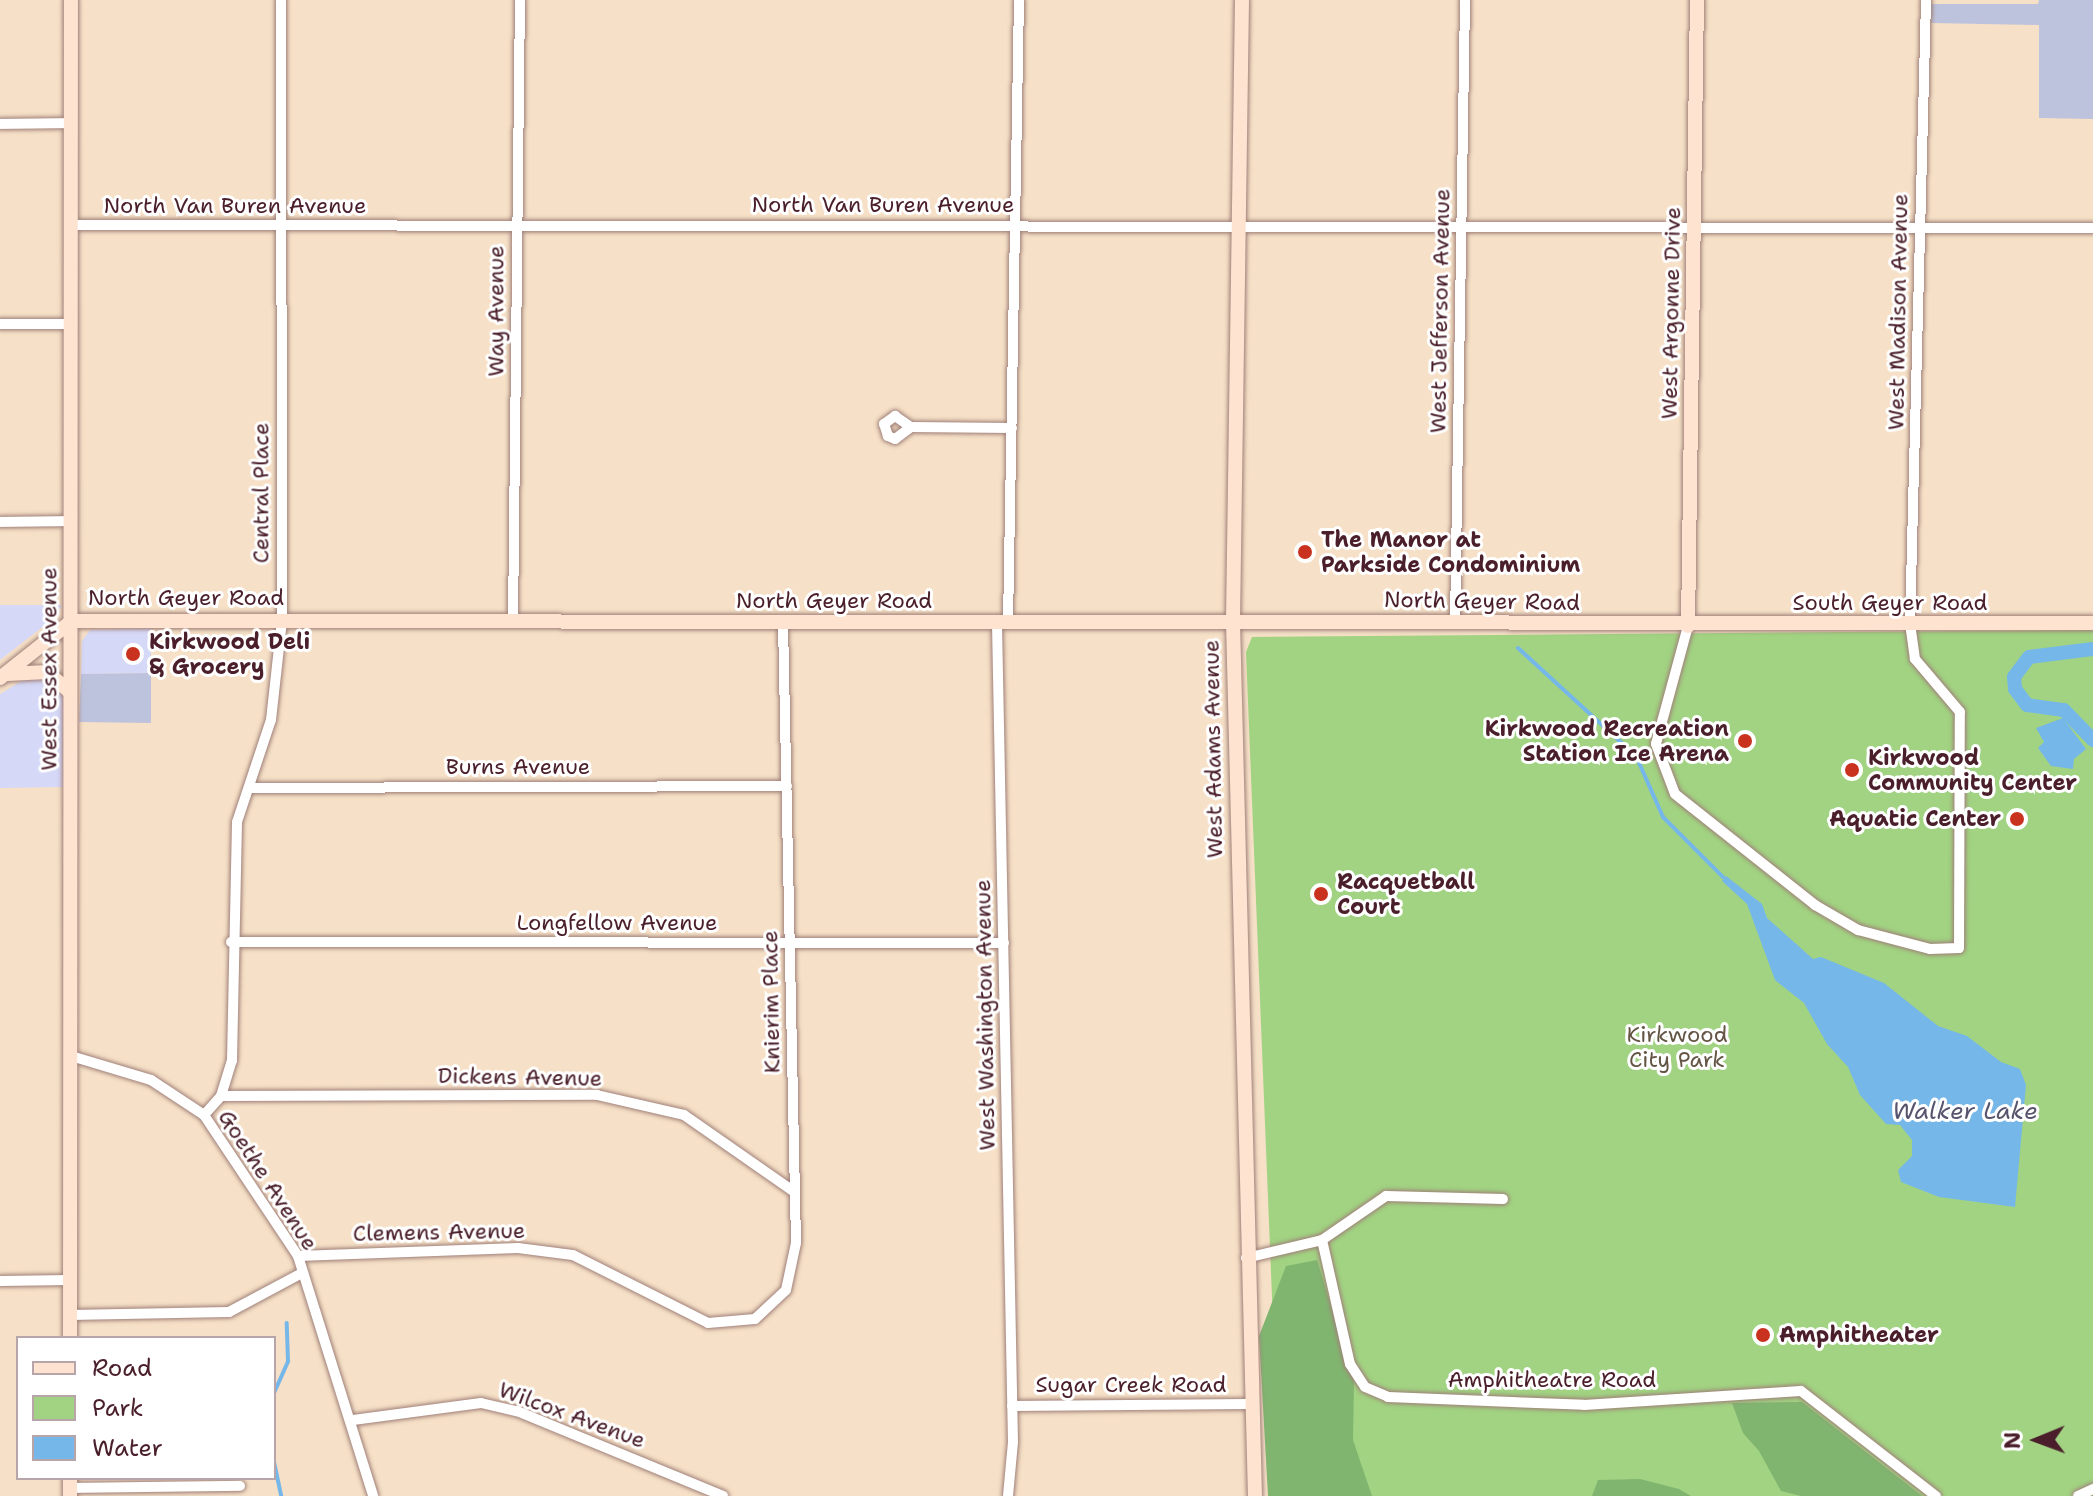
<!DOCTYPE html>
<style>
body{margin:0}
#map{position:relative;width:2093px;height:1496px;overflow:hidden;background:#f6e0c7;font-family:"Shantell Sans",sans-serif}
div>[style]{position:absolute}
.built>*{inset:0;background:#d6d8f8}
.industrial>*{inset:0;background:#bec3dd}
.green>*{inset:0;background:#a1d382}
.forest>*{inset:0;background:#80b570}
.water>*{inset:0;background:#76b7ea}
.stream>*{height:4px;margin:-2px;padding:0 2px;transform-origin:2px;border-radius:2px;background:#76b7ea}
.canal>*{height:14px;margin:-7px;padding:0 7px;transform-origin:7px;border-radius:7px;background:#76b7ea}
.roads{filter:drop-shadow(0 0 2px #a08079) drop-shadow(0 0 2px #a08079)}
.street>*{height:10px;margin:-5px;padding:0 5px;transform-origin:5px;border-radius:5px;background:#fff}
.secondary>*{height:14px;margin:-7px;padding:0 7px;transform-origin:7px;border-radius:7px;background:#fee3d1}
.dots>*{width:22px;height:22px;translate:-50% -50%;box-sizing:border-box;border:4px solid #fff;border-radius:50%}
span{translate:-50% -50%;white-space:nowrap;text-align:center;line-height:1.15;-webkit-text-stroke:6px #fff;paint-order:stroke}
.street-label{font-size:22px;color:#4a1f2b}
.poi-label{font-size:22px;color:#4a1f2b;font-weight:700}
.left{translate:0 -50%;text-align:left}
.right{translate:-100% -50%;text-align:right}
.park-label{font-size:22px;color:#645545}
.water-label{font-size:24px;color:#59546e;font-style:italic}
.legend{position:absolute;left:16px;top:1336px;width:260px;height:144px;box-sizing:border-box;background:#fff;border:2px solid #b7a5aa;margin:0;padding:10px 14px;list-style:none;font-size:24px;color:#4a1f2b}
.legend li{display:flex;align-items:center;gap:16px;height:40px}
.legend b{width:40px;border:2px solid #b7a5aa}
.north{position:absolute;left:1997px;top:1400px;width:80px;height:80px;-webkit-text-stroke:6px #fff;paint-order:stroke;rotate:269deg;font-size:22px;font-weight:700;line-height:32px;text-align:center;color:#4a1f2b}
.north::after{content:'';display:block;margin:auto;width:28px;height:36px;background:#4a1f2b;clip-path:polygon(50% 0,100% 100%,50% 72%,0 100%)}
</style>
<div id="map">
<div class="built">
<i style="clip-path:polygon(0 605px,62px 605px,53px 619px,0 660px)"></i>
<i style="clip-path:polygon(151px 628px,151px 673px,81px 674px,82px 641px,90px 630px)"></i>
<i style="clip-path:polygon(31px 675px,40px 675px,64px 695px,66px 787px,0 788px,0 694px)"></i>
</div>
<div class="industrial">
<i style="clip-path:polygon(2039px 0,2093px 0,2093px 119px,2039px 118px,2039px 25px,1931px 23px,1931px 4px,2038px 4px)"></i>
<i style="clip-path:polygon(151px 673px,151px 723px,79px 722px,81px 674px)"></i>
</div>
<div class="green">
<i style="clip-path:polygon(2093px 630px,2093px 1496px,1280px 1496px,1246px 652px,1252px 637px)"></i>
</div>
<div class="forest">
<i style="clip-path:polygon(1317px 1260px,1354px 1382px,1353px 1440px,1372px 1496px,1268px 1496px,1259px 1336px,1286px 1266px)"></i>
<i style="clip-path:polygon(1802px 1402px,1922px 1496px,1801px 1496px,1781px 1491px,1759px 1451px,1743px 1433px,1732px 1403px)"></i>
<i style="clip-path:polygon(1640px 1479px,1679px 1489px,1691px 1496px,1592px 1496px,1598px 1480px)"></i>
</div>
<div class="water">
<i style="clip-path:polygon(2063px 718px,2086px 749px,2074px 759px,2073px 769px,2051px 766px,2038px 748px,2044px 742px,2036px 728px)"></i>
<i style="clip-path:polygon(1726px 876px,1762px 904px,1767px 918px,1813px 959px,1821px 957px,1884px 983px,1938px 1026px,1967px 1036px,2001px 1062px,2020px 1069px,2026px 1085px,2015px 1207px,1939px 1197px,1901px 1182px,1898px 1170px,1912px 1156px,1912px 1140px,1900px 1125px,1886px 1124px,1860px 1095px,1848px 1067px,1827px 1044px,1804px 1003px,1775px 980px,1747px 904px,1722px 881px)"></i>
</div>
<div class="stream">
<i style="left:1518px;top:648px;width:160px;rotate:42.5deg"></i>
<i style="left:1636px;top:756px;width:67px;rotate:66.1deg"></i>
<i style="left:1663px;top:817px;width:85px;rotate:45deg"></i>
<i style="left:274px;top:1393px;width:35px;rotate:-66deg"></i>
<i style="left:288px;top:1361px;width:38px;rotate:-92deg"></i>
<i style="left:274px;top:1462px;width:35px;rotate:78deg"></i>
</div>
<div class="canal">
<i style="left:2093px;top:649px;width:64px;rotate:172.9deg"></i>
<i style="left:2029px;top:657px;width:25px;rotate:127deg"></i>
<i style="left:2014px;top:677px;width:12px;rotate:85deg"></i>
<i style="left:2015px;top:689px;width:20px;rotate:53deg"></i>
<i style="left:2027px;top:705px;width:37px;rotate:8deg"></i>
<i style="left:2064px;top:710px;width:42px;rotate:46deg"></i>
</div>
<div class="roads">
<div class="street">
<i style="left:0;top:124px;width:71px;rotate:-0.8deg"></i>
<i style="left:71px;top:225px;width:2022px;rotate:0.09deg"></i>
<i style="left:0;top:324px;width:71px"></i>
<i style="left:911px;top:427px;width:20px;rotate:143deg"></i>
<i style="left:895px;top:439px;width:8px;rotate:-157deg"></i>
<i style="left:888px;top:436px;width:13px;rotate:-108deg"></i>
<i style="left:884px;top:424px;width:14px;rotate:-36deg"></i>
<i style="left:895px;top:416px;width:19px;rotate:35deg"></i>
<i style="left:911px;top:427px;width:101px;rotate:0.6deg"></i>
<i style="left:0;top:522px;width:71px;rotate:-0.8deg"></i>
<i style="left:513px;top:622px;width:622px;rotate:-89.36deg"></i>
<i style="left:1008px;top:623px;width:623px;rotate:-88.99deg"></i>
<i style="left:1455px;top:623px;width:623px;rotate:-89.08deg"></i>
<i style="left:997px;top:624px;width:818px;rotate:88.88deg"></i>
<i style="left:1013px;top:1442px;width:54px;rotate:95.3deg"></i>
<i style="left:1688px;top:626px;width:122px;rotate:105.2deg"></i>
<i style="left:1656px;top:744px;width:53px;rotate:69.2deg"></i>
<i style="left:1675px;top:794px;width:179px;rotate:38.4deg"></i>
<i style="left:1815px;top:905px;width:50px;rotate:30.2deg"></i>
<i style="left:1858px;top:930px;width:74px;rotate:14.8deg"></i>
<i style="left:1930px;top:949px;width:29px;rotate:-2deg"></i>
<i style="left:1959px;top:948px;width:236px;rotate:-89.8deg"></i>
<i style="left:1960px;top:712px;width:70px;rotate:-130.3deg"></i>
<i style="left:1915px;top:659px;width:35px;rotate:-98deg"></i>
<i style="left:1910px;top:624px;width:624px;rotate:-88.53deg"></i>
<i style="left:249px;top:788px;width:538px;rotate:-0.21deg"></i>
<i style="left:231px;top:942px;width:773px;rotate:0.07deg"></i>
<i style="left:71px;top:1056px;width:84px;rotate:16.7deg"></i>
<i style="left:151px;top:1080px;width:64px;rotate:33.4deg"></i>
<i style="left:204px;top:1115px;width:169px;rotate:56.3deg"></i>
<i style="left:298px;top:1256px;width:251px;rotate:72.6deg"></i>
<i style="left:221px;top:1096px;width:376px;rotate:-0.2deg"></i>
<i style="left:597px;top:1095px;width:89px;rotate:12.9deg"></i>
<i style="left:684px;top:1115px;width:133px;rotate:34.9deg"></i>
<i style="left:204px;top:1115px;width:25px;rotate:-48deg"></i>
<i style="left:221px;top:1096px;width:37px;rotate:-73deg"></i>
<i style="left:232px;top:1061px;width:239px;rotate:-88.8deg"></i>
<i style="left:237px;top:822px;width:108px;rotate:-71.6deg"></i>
<i style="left:271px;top:720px;width:101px;rotate:-83.7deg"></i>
<i style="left:282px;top:620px;width:620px;rotate:-90.09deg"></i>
<i style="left:1322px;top:1240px;width:127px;rotate:77.3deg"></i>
<i style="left:1350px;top:1364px;width:27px;rotate:57deg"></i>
<i style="left:1365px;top:1387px;width:25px;rotate:23deg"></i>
<i style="left:1388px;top:1397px;width:196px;rotate:2.3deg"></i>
<i style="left:1584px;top:1405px;width:217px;rotate:-3.7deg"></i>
<i style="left:1801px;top:1391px;width:171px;rotate:37.9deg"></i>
<i style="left:298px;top:1256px;width:220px;rotate:-2.1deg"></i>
<i style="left:518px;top:1248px;width:55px;rotate:7.3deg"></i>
<i style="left:573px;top:1255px;width:151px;rotate:26.7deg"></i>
<i style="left:708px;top:1323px;width:47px;rotate:-4.9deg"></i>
<i style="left:755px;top:1319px;width:42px;rotate:-43.1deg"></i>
<i style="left:786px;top:1290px;width:48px;rotate:-78deg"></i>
<i style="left:796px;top:1243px;width:621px;rotate:-91.2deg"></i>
<i style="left:1246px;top:1258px;width:78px;rotate:-13.3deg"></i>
<i style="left:1322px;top:1240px;width:78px;rotate:-34.5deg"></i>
<i style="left:1386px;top:1196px;width:117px;rotate:1.5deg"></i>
<i style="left:0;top:1281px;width:70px;rotate:-0.8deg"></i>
<i style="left:70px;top:1315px;width:159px;rotate:-1.1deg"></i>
<i style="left:229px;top:1312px;width:83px;rotate:-28.1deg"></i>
<i style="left:1012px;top:1406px;width:237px;rotate:-0.5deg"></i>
<i style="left:353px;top:1420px;width:129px;rotate:-7.6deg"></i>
<i style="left:481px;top:1403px;width:37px;rotate:13deg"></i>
<i style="left:517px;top:1411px;width:223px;rotate:22.4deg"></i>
<i style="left:70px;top:1488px;width:170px;rotate:-0.7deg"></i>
<i style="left:2078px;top:1496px;width:17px;rotate:-25deg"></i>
</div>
<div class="secondary">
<i style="left:1242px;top:0;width:622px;rotate:90.83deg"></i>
<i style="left:1233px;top:622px;width:874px;rotate:88.56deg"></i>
<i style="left:1688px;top:626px;width:626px;rotate:-89.18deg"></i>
<i style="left:7px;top:674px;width:40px;rotate:-2.9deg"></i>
<i style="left:47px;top:672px;width:30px;rotate:41deg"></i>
<i style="left:0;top:678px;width:92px;rotate:-38.4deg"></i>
<i style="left:72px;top:621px;width:2021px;rotate:0.06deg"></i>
<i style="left:70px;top:1338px;width:1338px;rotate:-89.96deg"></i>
<i style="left:70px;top:1478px;width:18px;rotate:90deg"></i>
</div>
</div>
<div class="dots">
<i style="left:1305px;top:552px;background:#c8321e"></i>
<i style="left:133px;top:654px;background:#c8321e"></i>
<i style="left:1745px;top:741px;background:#c8321e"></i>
<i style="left:1852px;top:770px;background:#c8321e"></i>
<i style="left:2017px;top:819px;background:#c8321e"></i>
<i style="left:1321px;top:894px;background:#c8321e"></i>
<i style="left:1763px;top:1335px;background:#c8321e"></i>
</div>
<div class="street-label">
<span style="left:883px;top:205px">North Van Buren Avenue</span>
<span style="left:235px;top:206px">North Van Buren Avenue</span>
<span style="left:496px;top:311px;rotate:-90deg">Way Avenue</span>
<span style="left:1440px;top:311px;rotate:-89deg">West Jefferson Avenue</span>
<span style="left:1898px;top:312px;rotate:-89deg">West Madison Avenue</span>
<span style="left:1671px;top:313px;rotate:-89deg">West Argonne Drive</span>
<span style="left:261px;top:493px;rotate:-90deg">Central Place</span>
<span style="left:186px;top:598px">North Geyer Road</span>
<span style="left:834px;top:601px">North Geyer Road</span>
<span style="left:1482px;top:601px;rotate:1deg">North Geyer Road</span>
<span style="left:1890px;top:603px">South Geyer Road</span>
<span style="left:49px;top:669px;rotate:-90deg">West Essex Avenue</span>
<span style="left:1213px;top:749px;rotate:-91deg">West Adams Avenue</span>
<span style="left:518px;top:767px">Burns Avenue</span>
<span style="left:617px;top:923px">Longfellow Avenue</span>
<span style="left:771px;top:1002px;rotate:-91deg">Knierim Place</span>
<span style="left:985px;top:1015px;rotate:-91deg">West Washington Avenue</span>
<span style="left:520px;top:1077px;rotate:1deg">Dickens Avenue</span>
<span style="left:268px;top:1180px;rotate:57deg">Goethe Avenue</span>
<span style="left:439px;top:1232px;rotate:-1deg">Clemens Avenue</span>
<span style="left:1552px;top:1380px">Amphitheatre Road</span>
<span style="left:1131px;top:1385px">Sugar Creek Road</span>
<span style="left:572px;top:1415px;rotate:20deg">Wilcox Avenue</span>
</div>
<div class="poi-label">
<span class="left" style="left:1321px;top:552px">The Manor at<br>Parkside Condominium</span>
<span class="left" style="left:149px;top:654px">Kirkwood Deli<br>&amp; Grocery</span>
<span class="right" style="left:1729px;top:741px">Kirkwood Recreation<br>Station Ice Arena</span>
<span class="left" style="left:1868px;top:770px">Kirkwood<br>Community Center</span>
<span class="right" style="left:2001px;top:819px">Aquatic Center</span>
<span class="left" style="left:1337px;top:894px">Racquetball<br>Court</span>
<span class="left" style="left:1779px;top:1335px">Amphitheater</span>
</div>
<div class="park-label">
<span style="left:1677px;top:1047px">Kirkwood<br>City Park</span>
</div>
<div class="water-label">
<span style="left:1965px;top:1112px">Walker Lake</span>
</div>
<ul class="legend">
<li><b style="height:10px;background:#fee3d1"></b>Road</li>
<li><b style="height:22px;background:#a1d382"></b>Park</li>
<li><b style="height:22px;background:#76b7ea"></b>Water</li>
</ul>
<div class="north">N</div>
</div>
